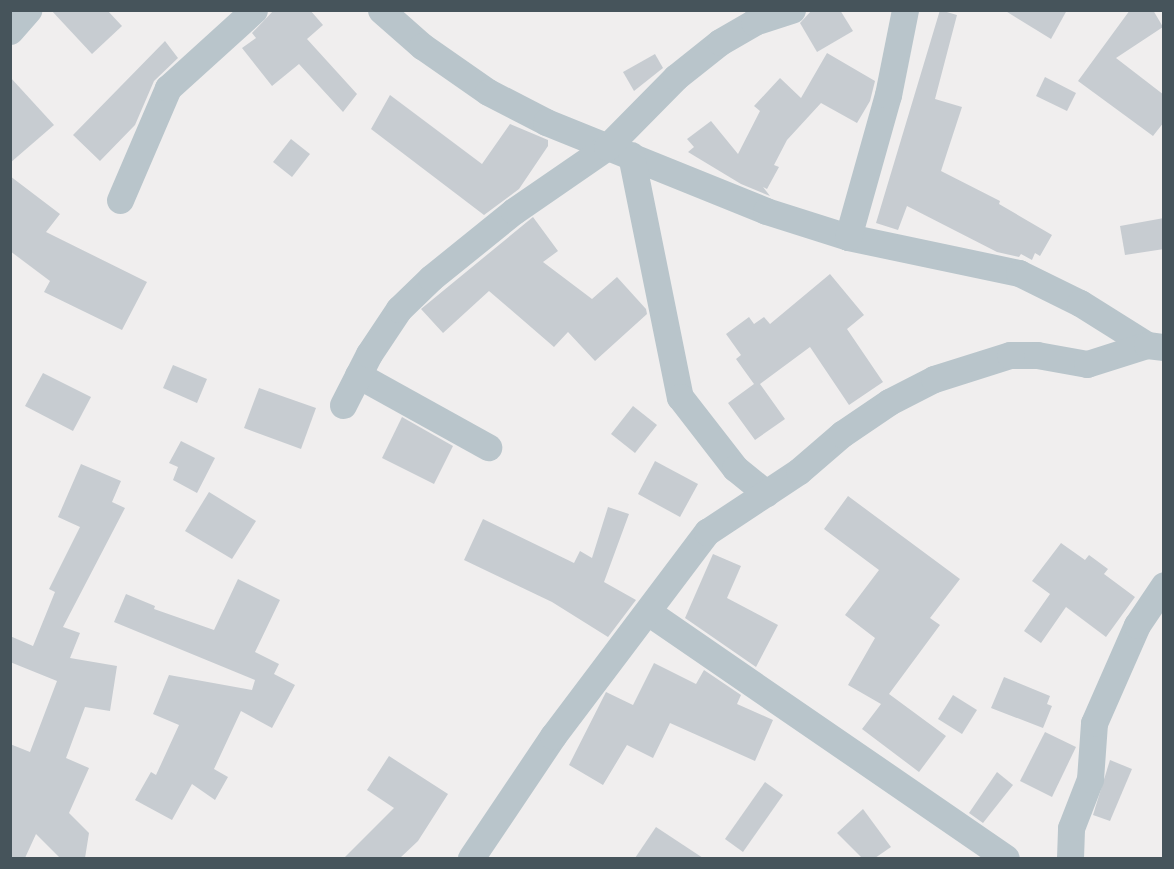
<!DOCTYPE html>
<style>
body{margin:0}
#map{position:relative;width:1174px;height:869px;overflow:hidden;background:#f0eeee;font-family:Montserrat,sans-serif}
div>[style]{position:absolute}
.building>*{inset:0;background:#c7ccd1}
.street>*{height:27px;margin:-13.5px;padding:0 13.5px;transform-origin:13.5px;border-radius:13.5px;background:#b9c5cb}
span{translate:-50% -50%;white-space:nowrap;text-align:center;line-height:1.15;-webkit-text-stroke:6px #fff;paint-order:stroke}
.frame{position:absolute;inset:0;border:12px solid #46545b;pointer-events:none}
</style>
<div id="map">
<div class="building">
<i style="clip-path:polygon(51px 10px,107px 10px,122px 26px,92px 54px)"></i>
<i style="clip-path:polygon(274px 10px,310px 10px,323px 25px,307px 39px,357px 94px,343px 112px,299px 64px,272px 86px,242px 48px,256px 38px,252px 33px)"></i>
<i style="clip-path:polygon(812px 10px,840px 10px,853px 31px,817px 52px,800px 23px)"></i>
<i style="clip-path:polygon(940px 10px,957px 15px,935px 99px,962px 107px,941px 171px,1000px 201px,999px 204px,1052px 235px,1040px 256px,1035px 253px,1032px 260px,1021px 254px,1019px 257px,997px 252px,907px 206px,898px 230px,876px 223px)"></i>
<i style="clip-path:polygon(1004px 10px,1067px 10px,1051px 39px)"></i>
<i style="clip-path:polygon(1130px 10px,1153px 10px,1163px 27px,1116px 58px,1164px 95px,1164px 122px,1153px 136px,1078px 81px)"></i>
<i style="clip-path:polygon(165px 41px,178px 58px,154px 81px,135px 125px,100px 161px,73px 135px)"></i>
<i style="clip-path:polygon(827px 53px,875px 81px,870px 101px,857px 123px,821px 103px,787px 140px,774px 165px,779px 167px,767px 189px,763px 187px,770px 196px,741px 184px,688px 152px,694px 147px,687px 139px,711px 121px,738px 154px,760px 111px,754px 106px,780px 78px,801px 98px)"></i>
<i style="clip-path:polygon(655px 54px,663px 68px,634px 91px,623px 72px)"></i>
<i style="clip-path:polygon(10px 77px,54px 125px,10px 163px)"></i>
<i style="clip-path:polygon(1045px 77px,1076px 93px,1067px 111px,1036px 96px)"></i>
<i style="clip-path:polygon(390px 95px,482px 164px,510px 124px,548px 140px,548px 146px,519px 189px,484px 215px,371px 129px)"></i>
<i style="clip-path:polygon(291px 139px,310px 154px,292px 177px,273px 162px)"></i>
<i style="clip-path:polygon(10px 176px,60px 214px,46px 232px,147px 282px,122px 330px,44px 292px,50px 281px,10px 251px)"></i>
<i style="clip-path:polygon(533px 217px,558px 251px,543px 262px,592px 299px,617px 277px,646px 309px,647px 314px,595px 361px,568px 332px,554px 347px,489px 291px,443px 333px,421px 309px)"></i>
<i style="clip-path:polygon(1164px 218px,1164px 249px,1125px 255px,1120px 226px)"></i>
<i style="clip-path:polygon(830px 274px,864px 315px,847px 329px,883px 382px,849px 405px,810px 347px,760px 384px,785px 419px,755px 440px,728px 403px,754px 384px,736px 359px,741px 355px,726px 334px,749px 317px,754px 324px,764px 317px,770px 324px)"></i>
<i style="clip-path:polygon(173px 365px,207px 379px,197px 403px,163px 388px)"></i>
<i style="clip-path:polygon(43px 373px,91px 397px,73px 431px,25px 406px)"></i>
<i style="clip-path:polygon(259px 388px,316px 408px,301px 449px,244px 428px)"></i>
<i style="clip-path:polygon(633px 406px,657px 425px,635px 453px,611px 434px)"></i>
<i style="clip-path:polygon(402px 417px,453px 446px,434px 484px,382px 458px)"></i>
<i style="clip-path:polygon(181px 441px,215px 458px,197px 493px,173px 480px,178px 467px,169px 463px)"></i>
<i style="clip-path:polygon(655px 461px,698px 484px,680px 517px,638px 494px)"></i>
<i style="clip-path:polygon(81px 464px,121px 481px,112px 502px,125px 508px,63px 627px,80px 633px,70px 658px,117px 666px,110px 711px,85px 707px,66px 758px,89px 768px,69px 813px,89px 833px,85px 858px,60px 858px,36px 834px,25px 858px,10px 858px,10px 744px,30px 752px,57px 681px,10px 662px,10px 636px,33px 646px,55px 592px,49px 589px,80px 527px,58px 517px)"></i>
<i style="clip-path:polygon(209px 492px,256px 521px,232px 559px,185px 531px)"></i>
<i style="clip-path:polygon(848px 496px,960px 579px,930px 618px,940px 625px,889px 694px,946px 736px,919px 772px,862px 729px,881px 704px,848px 685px,875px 638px,845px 615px,879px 570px,824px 529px)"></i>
<i style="clip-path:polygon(608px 507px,629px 514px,604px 582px,636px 600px,608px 637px,552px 602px,464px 560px,483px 519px,574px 563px,580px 551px,592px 558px)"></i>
<i style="clip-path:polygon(1061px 543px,1085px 560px,1089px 555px,1108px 569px,1104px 574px,1135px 597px,1106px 637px,1066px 607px,1041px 643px,1024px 631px,1050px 594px,1032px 581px)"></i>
<i style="clip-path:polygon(713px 554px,741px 566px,727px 598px,778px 625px,756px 667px,685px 618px)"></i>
<i style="clip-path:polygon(238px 579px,280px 600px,255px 652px,279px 664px,274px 674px,295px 685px,272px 728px,241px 711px,214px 769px,228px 777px,215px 800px,192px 784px,172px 820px,135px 800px,151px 772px,156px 775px,179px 725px,153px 714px,169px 675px,252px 690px,255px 680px,114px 622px,126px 594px,155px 606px,154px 609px,214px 630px)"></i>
<i style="clip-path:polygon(654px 663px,696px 684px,704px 670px,741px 695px,737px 704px,773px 720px,755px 761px,670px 723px,653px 758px,627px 745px,603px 785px,569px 765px,606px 692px,633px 705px)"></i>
<i style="clip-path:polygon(1004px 677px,1050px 696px,1047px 704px,1052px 706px,1043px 728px,991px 708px)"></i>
<i style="clip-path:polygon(953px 695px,977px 710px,962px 734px,938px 719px)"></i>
<i style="clip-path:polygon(1045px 732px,1076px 747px,1052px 797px,1020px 781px)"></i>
<i style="clip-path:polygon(389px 756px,448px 794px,418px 841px,400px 858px,344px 858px,394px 808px,367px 790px)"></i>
<i style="clip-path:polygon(1110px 760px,1132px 769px,1110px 821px,1093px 815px)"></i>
<i style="clip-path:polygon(997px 772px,1013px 785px,983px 823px,969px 813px)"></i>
<i style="clip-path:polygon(765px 782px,783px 795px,743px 852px,725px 839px)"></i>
<i style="clip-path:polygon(863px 809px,891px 847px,875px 858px,862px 858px,837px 833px)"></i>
<i style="clip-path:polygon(656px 827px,703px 858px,635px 858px)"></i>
</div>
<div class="street">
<i style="left:381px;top:10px;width:55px;rotate:41.3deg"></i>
<i style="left:422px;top:46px;width:80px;rotate:34.9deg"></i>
<i style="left:488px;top:92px;width:65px;rotate:27.3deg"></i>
<i style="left:546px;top:122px;width:237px;rotate:22deg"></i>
<i style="left:766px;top:211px;width:86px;rotate:17.6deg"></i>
<i style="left:848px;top:237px;width:175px;rotate:11.9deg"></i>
<i style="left:1019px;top:273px;width:68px;rotate:26.2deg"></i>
<i style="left:1080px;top:303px;width:79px;rotate:32.1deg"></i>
<i style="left:10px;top:31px;width:28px;rotate:-49deg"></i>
<i style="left:631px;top:155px;width:247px;rotate:78.6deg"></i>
<i style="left:680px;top:397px;width:90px;rotate:52.2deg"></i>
<i style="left:735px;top:468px;width:40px;rotate:39deg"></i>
<i style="left:120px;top:200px;width:122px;rotate:-66.8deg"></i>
<i style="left:168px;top:88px;width:116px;rotate:-42.2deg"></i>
<i style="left:848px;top:237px;width:148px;rotate:-74.3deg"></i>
<i style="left:888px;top:95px;width:87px;rotate:-78.7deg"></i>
<i style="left:358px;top:375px;width:149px;rotate:29deg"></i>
<i style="left:343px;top:405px;width:57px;rotate:-63deg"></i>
<i style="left:369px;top:354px;width:54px;rotate:-56.3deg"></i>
<i style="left:399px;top:309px;width:45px;rotate:-44.1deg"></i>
<i style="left:431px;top:278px;width:107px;rotate:-38.9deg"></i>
<i style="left:514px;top:211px;width:113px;rotate:-34.5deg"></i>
<i style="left:607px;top:147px;width:98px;rotate:-45.4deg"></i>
<i style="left:676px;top:77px;width:56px;rotate:-38.5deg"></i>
<i style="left:720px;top:42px;width:39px;rotate:-30deg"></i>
<i style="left:754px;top:22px;width:40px;rotate:-18deg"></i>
<i style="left:648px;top:612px;width:434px;rotate:34.5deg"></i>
<i style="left:471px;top:858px;width:147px;rotate:-56.1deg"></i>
<i style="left:553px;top:736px;width:256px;rotate:-53deg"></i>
<i style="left:707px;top:532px;width:110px;rotate:-33.5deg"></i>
<i style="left:799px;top:471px;width:57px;rotate:-40.7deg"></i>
<i style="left:842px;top:434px;width:57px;rotate:-34.2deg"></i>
<i style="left:889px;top:402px;width:51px;rotate:-27.1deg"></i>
<i style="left:934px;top:379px;width:80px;rotate:-17.5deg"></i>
<i style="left:1010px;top:355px;width:27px"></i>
<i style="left:1037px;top:355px;width:51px;rotate:10.2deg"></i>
<i style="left:1087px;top:364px;width:63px;rotate:-17.6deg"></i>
<i style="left:1147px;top:345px;width:17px;rotate:7deg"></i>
<i style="left:1070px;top:858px;width:30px;rotate:-88deg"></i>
<i style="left:1071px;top:828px;width:53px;rotate:-68.8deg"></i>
<i style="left:1090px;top:779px;width:56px;rotate:-85.9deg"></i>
<i style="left:1094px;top:723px;width:107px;rotate:-66.3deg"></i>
<i style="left:1137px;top:625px;width:48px;rotate:-56deg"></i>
</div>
<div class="frame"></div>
</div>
